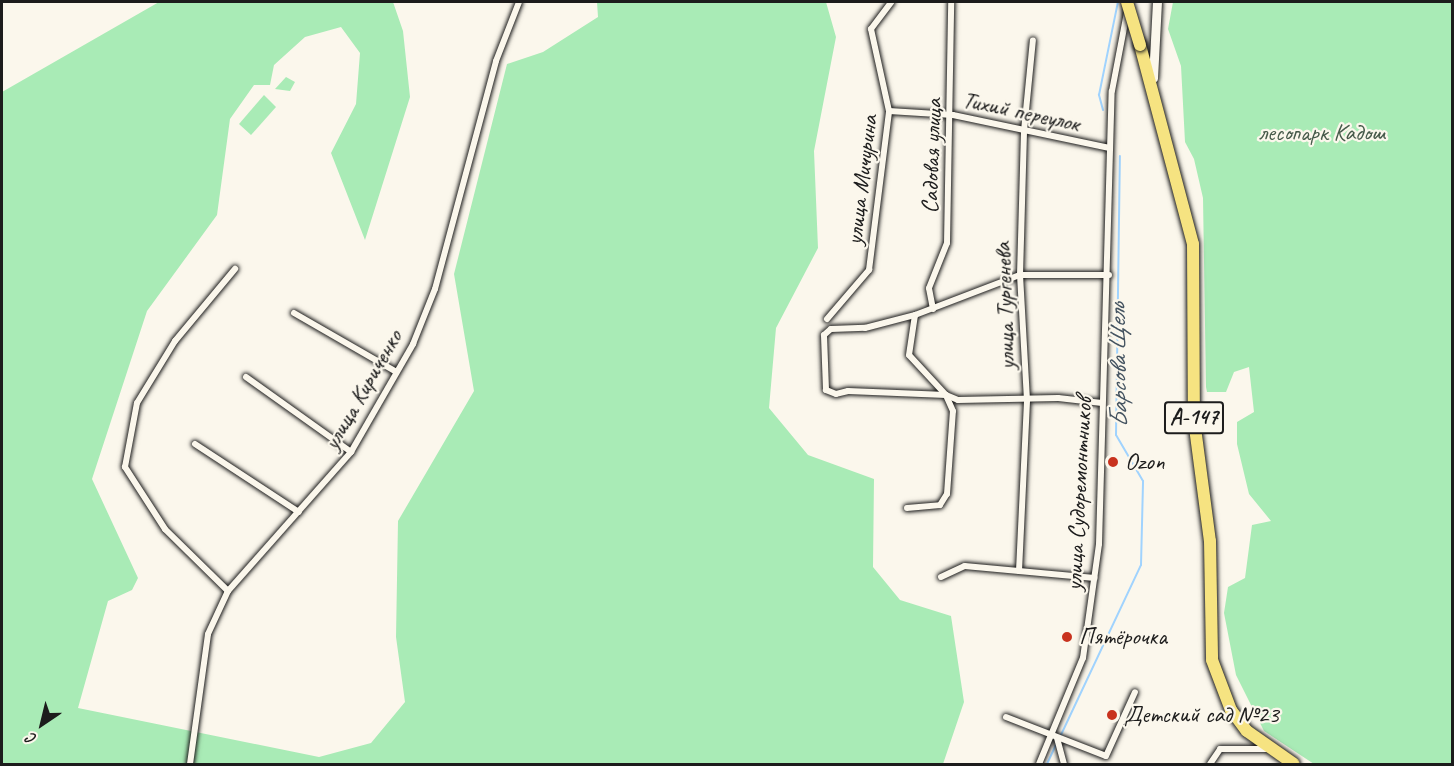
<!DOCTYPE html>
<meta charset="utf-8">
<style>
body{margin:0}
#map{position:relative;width:1454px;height:766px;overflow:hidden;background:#fbf7ec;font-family:Caveat,sans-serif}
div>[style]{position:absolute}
.green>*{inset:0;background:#a9ebb6}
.stream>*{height:2px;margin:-1px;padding:0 1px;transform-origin:1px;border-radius:1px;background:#a0d3fe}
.roads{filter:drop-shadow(0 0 2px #1c1c1c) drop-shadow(0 0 2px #1c1c1c)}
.street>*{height:6px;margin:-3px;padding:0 3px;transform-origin:3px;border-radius:3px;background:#fbf7ec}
.secondary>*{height:9px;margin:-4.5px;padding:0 4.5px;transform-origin:4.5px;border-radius:4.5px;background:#fbf7ec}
.highway>*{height:12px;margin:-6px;padding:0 6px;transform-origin:6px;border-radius:6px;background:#f6e381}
.bridges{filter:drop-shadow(0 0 2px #1c1c1c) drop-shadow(0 0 2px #1c1c1c)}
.highway-bridge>*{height:12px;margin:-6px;padding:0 6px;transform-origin:6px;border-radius:6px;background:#f6e381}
.dots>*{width:16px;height:16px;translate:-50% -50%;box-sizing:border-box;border:3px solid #fbf7ec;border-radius:50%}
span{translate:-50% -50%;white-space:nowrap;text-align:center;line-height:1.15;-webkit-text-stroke:4.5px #fbf7ec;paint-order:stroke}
.shield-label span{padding:2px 4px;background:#fbf7ec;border:2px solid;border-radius:4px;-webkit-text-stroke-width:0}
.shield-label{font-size:22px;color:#1c1c1c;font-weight:700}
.street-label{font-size:24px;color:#1c1c1c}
.park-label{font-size:24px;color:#465a4a}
.poi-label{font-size:24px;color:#1c1c1c}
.left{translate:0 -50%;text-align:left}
.water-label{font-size:26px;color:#445360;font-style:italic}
.frame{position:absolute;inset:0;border:3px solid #1c1c1c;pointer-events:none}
.north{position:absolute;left:12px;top:694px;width:60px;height:60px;-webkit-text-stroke:4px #fbf7ec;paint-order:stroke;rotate:215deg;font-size:16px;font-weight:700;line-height:24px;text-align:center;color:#1c1c1c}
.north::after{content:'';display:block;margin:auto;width:21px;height:27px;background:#1c1c1c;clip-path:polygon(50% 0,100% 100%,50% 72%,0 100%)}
</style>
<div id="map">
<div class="green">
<i style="clip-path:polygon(159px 2px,393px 2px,403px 31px,410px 97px,365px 240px,331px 153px,356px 104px,360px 53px,341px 27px,305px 37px,274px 65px,270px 85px,254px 85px,230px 119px,217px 215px,147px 311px,92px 479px,138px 578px,132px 590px,108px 601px,78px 708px,319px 757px,371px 743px,405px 702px,396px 637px,398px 521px,474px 391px,454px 274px,507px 64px,543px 52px,598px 17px,597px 2px,826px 2px,836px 37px,814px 151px,818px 248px,776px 328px,769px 408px,808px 455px,874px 479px,873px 567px,900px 600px,951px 616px,964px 702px,943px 764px,2px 764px,2px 92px)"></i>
<i style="clip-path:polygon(1173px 2px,1452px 2px,1452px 764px,1314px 764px,1264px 731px,1236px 675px,1224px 613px,1228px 587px,1245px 578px,1252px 525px,1271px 521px,1249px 494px,1237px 444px,1237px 422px,1254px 412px,1249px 367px,1234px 372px,1226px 392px,1207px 392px,1206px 387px,1203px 198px,1194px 159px,1185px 142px,1181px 66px,1168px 29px)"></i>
<i style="clip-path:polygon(286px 77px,295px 82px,290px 91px,275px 89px)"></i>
<i style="clip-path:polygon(264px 95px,276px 107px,251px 135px,239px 124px)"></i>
</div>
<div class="stream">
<i style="left:1103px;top:110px;width:16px;rotate:-105deg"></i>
<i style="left:1099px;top:95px;width:95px;rotate:-78.5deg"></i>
<i style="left:1060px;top:737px;width:190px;rotate:-64.8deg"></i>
<i style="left:1141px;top:565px;width:84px;rotate:-88.6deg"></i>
<i style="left:1143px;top:481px;width:53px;rotate:-120.4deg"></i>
<i style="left:1116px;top:435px;width:279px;rotate:-89.2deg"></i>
<i style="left:1047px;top:764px;width:21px;rotate:-65deg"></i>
</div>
<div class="roads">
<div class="street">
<i style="left:889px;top:111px;width:64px;rotate:3.6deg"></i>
<i style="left:953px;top:115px;width:160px;rotate:11.9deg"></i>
<i style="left:933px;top:309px;width:21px;rotate:-101deg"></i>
<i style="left:929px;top:288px;width:48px;rotate:-68.2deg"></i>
<i style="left:947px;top:243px;width:241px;rotate:-89deg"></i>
<i style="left:294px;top:313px;width:116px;rotate:29.9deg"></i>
<i style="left:827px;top:319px;width:65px;rotate:-49.4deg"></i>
<i style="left:869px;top:270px;width:160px;rotate:-82.8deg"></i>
<i style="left:889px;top:111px;width:84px;rotate:-102.4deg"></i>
<i style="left:871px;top:29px;width:34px;rotate:-53deg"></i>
<i style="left:246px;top:377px;width:129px;rotate:35.5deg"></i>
<i style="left:1102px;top:403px;width:44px;rotate:-173.5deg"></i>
<i style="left:1058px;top:398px;width:100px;rotate:178.9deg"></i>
<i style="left:958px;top:400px;width:13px;rotate:-157deg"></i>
<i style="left:946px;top:395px;width:98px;rotate:-177.7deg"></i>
<i style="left:848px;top:391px;width:12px;rotate:166deg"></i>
<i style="left:836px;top:394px;width:11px;rotate:-158deg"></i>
<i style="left:826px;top:390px;width:55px;rotate:-92.1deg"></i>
<i style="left:824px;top:335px;width:9px;rotate:-41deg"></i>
<i style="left:831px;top:329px;width:34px;rotate:-2deg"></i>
<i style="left:865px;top:328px;width:52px;rotate:-14.6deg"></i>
<i style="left:915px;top:315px;width:112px;rotate:-20.9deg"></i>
<i style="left:1020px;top:275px;width:89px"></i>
<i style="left:195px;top:444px;width:124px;rotate:33.2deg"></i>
<i style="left:907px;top:508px;width:33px;rotate:-5deg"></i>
<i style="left:940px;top:505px;width:13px;rotate:-58deg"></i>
<i style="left:947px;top:494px;width:83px;rotate:-85.9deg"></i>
<i style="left:953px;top:411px;width:17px;rotate:-114deg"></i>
<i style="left:946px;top:395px;width:54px;rotate:-132.8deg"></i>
<i style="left:909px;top:355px;width:40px;rotate:-81.5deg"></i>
<i style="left:1019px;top:571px;width:171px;rotate:-87.3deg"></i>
<i style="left:1027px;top:400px;width:125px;rotate:-93.2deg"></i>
<i style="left:1020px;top:275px;width:144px;rotate:-88.4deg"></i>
<i style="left:1024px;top:131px;width:91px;rotate:-84.4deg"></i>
<i style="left:941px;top:577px;width:26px;rotate:-25deg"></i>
<i style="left:965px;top:566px;width:130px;rotate:5.3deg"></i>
<i style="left:228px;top:591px;width:88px;rotate:-135.5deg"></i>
<i style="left:165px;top:529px;width:74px;rotate:-122.8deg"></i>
<i style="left:125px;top:467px;width:65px;rotate:-79.4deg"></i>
<i style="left:137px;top:403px;width:73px;rotate:-58.5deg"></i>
<i style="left:175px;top:341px;width:94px;rotate:-50.2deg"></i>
<i style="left:1006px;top:717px;width:107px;rotate:21.3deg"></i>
<i style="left:1106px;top:756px;width:70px;rotate:-65.6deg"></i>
<i style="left:1057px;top:738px;width:27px;rotate:75deg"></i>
<i style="left:190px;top:764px;width:131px;rotate:-82.1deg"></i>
<i style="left:208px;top:634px;width:47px;rotate:-65.1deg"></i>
<i style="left:228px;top:591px;width:186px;rotate:-48.5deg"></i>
<i style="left:351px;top:452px;width:125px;rotate:-60.1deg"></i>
<i style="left:413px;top:344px;width:59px;rotate:-68.2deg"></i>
<i style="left:435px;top:289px;width:236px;rotate:-75deg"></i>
<i style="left:496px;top:61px;width:63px;rotate:-68.7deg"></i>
<i style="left:1039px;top:764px;width:115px;rotate:-67.5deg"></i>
<i style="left:1083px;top:658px;width:115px;rotate:-82deg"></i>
<i style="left:1099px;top:544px;width:453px;rotate:-88.4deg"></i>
<i style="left:1112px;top:91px;width:80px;rotate:-79.2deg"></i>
<i style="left:1210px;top:764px;width:18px;rotate:-56deg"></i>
<i style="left:1220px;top:749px;width:48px"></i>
</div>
<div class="secondary">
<i style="left:1153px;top:78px;width:76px;rotate:-87deg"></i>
</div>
<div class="highway">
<i style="left:1140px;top:45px;width:206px;rotate:75.1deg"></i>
<i style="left:1193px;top:244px;width:176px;rotate:89.7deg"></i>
<i style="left:1194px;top:420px;width:122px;rotate:82.5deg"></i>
<i style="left:1210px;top:541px;width:119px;rotate:89deg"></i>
<i style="left:1212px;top:660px;width:53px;rotate:69.2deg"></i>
<i style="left:1231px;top:710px;width:26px;rotate:53deg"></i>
<i style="left:1247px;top:731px;width:57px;rotate:35.1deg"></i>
</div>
</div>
<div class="bridges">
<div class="highway-bridge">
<i style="left:1127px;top:2px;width:45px;rotate:73.2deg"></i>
</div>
</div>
<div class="dots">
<i style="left:1113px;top:462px;background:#c8321e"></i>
<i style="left:1067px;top:637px;background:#c8321e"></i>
<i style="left:1112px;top:715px;background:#c8321e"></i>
</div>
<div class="shield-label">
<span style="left:1194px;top:418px">А-147</span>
</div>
<div class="street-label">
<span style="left:1021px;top:112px;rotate:12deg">Тихий переулок</span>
<span style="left:932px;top:156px;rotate:-88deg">Садовая улица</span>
<span style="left:862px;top:180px;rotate:-83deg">улица Мичурина</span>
<span style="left:1005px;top:306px;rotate:-92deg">улица Тургенева</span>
<span style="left:363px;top:390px;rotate:-60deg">улица Кириченко</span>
<span style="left:1079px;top:494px;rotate:-87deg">улица Судоремонтников</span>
</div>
<div class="park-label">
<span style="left:1322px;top:133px">лесопарк Кадош</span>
</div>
<div class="poi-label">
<span class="left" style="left:1125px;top:462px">Ozon</span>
<span class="left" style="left:1079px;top:637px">Пятёрочка</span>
<span class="left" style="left:1124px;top:715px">Детский сад №23</span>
</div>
<div class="water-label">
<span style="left:1118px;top:366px;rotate:-91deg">Барсова Щель</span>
</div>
<div class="frame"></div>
<div class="north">С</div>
</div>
